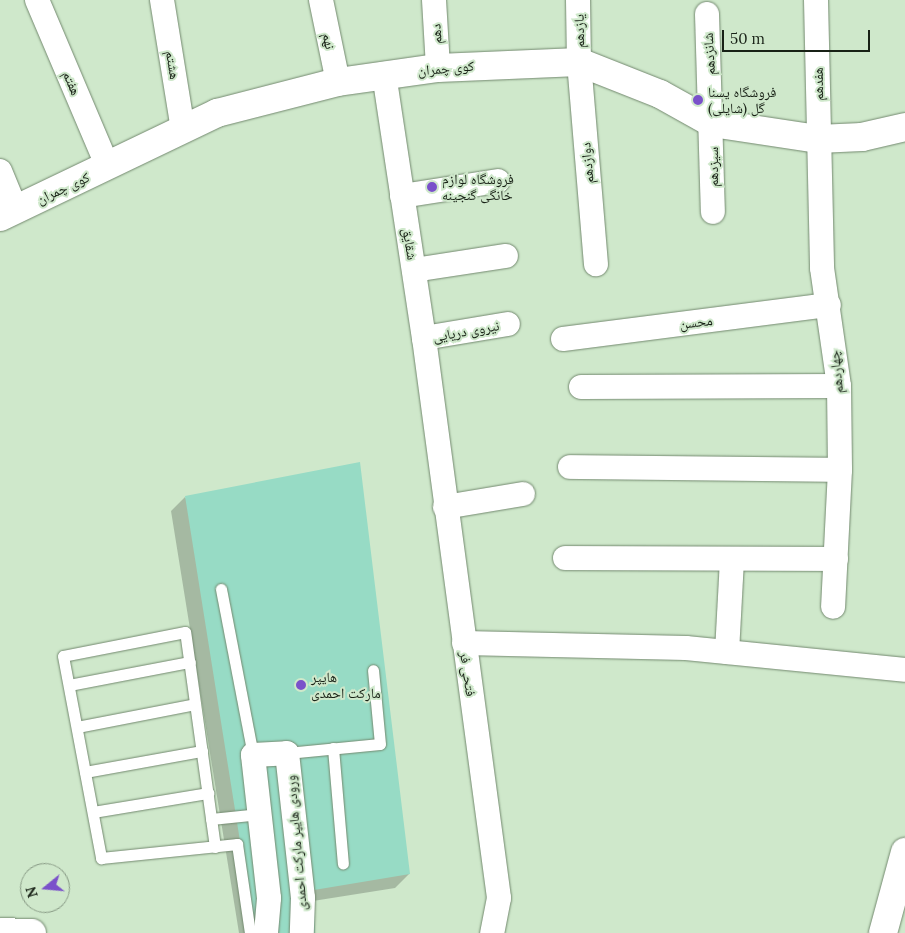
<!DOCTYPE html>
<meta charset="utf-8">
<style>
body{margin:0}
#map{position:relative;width:905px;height:933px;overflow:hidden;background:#cfe8cb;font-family:Lora,"Noto Naskh Arabic",serif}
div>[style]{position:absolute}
.shadow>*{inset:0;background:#0003}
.building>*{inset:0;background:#97dbc5}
.roads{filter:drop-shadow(0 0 1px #73896f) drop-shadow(0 0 1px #73896f)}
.service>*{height:11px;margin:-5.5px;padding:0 5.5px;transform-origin:5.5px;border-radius:5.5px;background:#fff}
.minor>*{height:24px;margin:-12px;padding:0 12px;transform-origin:12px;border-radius:12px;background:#fff}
.tertiary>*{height:28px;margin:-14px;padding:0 14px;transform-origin:14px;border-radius:14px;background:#fff}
.secondary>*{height:28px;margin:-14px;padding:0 14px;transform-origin:14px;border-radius:14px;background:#fff}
.trunk>*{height:28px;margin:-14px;padding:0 14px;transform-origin:14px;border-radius:14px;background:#fff}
.dots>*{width:14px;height:14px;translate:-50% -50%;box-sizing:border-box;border:2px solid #cfe8cb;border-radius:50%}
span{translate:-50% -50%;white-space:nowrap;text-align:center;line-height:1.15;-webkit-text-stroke:4px #cfe8cb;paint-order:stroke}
.street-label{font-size:14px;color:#182116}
.poi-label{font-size:14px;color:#182116}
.left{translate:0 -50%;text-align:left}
.north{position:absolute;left:20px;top:863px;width:50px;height:50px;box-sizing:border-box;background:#cfe8cb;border:1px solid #869883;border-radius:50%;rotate:253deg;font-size:14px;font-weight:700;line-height:20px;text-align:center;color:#182116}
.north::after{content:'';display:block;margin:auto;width:18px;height:22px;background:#7a51ca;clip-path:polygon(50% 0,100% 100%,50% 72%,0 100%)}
.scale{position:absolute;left:722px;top:30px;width:148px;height:22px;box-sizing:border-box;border:2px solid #182116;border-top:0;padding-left:6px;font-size:15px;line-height:18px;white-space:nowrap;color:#182116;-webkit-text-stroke:4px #cfe8cb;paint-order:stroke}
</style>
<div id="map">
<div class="shadow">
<i style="clip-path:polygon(185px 497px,409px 874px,395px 888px,313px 901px,314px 933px,239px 933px,171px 511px)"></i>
</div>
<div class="building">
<i style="clip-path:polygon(360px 462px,410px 874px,314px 890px,315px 933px,269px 933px,254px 929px,185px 496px)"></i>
</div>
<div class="roads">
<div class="service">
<i style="left:221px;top:589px;width:169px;rotate:79.1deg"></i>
<i style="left:69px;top:685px;width:123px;rotate:-10.8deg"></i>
<i style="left:77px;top:727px;width:120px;rotate:-11deg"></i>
<i style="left:333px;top:748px;width:116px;rotate:85.1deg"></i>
<i style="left:287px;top:753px;width:93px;rotate:-5.5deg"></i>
<i style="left:380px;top:744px;width:74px;rotate:-95.4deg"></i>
<i style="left:85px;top:772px;width:119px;rotate:-10.2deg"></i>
<i style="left:93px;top:812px;width:117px;rotate:-9.4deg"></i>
<i style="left:211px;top:819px;width:49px;rotate:-5.8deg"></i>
<i style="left:215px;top:847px;width:217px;rotate:-97.9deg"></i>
<i style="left:185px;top:632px;width:124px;rotate:168.9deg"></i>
<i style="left:63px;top:656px;width:206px;rotate:79.3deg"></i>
<i style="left:101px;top:858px;width:137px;rotate:-5.9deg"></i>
<i style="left:237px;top:844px;width:90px;rotate:81.7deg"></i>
</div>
<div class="minor">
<i style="left:37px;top:0;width:181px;rotate:67deg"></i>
<i style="left:162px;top:0;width:132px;rotate:80.8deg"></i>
<i style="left:321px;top:0;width:84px;rotate:78.3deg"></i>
<i style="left:434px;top:0;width:68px;rotate:86.6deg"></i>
<i style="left:578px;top:0;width:62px;rotate:89.1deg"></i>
<i style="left:579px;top:62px;width:203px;rotate:85.2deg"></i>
<i style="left:816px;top:0;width:268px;rotate:88.7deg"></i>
<i style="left:822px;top:268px;width:119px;rotate:81.8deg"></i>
<i style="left:839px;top:386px;width:84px;rotate:89.3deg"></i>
<i style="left:840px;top:470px;width:137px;rotate:92.9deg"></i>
<i style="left:707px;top:14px;width:198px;rotate:88.3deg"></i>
<i style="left:384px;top:74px;width:267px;rotate:81.4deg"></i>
<i style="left:424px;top:338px;width:565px;rotate:82.37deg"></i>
<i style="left:499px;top:898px;width:36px;rotate:101deg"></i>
<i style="left:0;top:171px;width:42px;rotate:67.7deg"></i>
<i style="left:402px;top:196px;width:97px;rotate:-8.9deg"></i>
<i style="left:414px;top:270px;width:93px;rotate:-8.7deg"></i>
<i style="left:424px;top:338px;width:85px;rotate:-9.5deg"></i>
<i style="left:563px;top:339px;width:268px;rotate:-7.3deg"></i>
<i style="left:581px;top:387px;width:258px;rotate:-0.2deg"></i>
<i style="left:570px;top:467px;width:270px;rotate:0.6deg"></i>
<i style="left:445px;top:507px;width:79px;rotate:-9.5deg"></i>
<i style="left:565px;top:558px;width:271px;rotate:0.2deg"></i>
<i style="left:464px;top:643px;width:222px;rotate:1.3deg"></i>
<i style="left:686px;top:648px;width:220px;rotate:5.7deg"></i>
<i style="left:727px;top:652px;width:93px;rotate:-86.9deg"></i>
<i style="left:266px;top:933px;width:35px;rotate:-85deg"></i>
<i style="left:269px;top:898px;width:144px;rotate:-96.4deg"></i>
<i style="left:253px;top:755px;width:34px;rotate:-3deg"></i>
<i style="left:287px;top:753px;width:146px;rotate:83.7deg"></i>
<i style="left:303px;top:898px;width:35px;rotate:92deg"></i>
</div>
<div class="tertiary">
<i style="left:883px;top:933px;width:84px;rotate:-74.8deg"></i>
</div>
<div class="secondary">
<i style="left:0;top:217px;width:241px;rotate:-25.6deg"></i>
<i style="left:217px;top:113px;width:125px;rotate:-14.4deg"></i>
<i style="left:338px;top:82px;width:101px;rotate:-8deg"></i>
<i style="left:438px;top:68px;width:141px;rotate:-2.4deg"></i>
<i style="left:579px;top:62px;width:87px;rotate:21.6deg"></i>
<i style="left:660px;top:94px;width:60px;rotate:29.1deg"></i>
<i style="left:712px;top:123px;width:107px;rotate:8.6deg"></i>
<i style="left:818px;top:139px;width:44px;rotate:-2.6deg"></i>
<i style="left:862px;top:137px;width:44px;rotate:-13.1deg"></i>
</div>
<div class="trunk">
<i style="left:0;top:932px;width:32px;rotate:2deg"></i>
</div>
</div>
<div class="dots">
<i style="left:698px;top:100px;background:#7a51ca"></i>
<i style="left:432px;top:187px;background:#7a51ca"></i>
<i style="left:301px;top:685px;background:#7a51ca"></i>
</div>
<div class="street-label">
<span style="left:579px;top:31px;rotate:-91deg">یازدهم</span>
<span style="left:436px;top:34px;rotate:-94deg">دهم</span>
<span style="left:329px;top:41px;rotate:78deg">نهم</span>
<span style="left:709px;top:54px;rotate:-93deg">شانزدهم</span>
<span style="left:173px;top:65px;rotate:81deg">هشتم</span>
<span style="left:446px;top:68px;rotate:-5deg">کوی چمران</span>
<span style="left:72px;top:83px;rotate:67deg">هفتم</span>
<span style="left:818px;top:84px;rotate:-91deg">هفدهم</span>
<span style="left:587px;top:163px;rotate:-95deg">دوازدهم</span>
<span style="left:713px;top:167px;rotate:-90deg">سیزدهم</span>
<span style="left:63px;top:188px;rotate:-25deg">کوی چمران</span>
<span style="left:410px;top:244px;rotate:81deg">شقایق</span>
<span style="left:696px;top:322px;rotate:-7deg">محسن</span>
<span style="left:466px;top:331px;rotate:-10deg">نیروی دریایی</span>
<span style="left:836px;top:372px;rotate:-96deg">چهاردهم</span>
<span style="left:468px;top:674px;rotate:82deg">فتحی فر</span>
<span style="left:296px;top:843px;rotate:-95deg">ورودی هایپر مارکت احمدی</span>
</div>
<div class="poi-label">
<span class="left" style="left:708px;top:100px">فروشگاه یسنا<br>گل (شایلی)</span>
<span class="left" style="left:442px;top:187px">فروشگاه لوازم<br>خانگی گنجینه</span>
<span class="left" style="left:311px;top:685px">هایپر<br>مارکت احمدی</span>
</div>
<div class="north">N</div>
<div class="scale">50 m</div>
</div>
